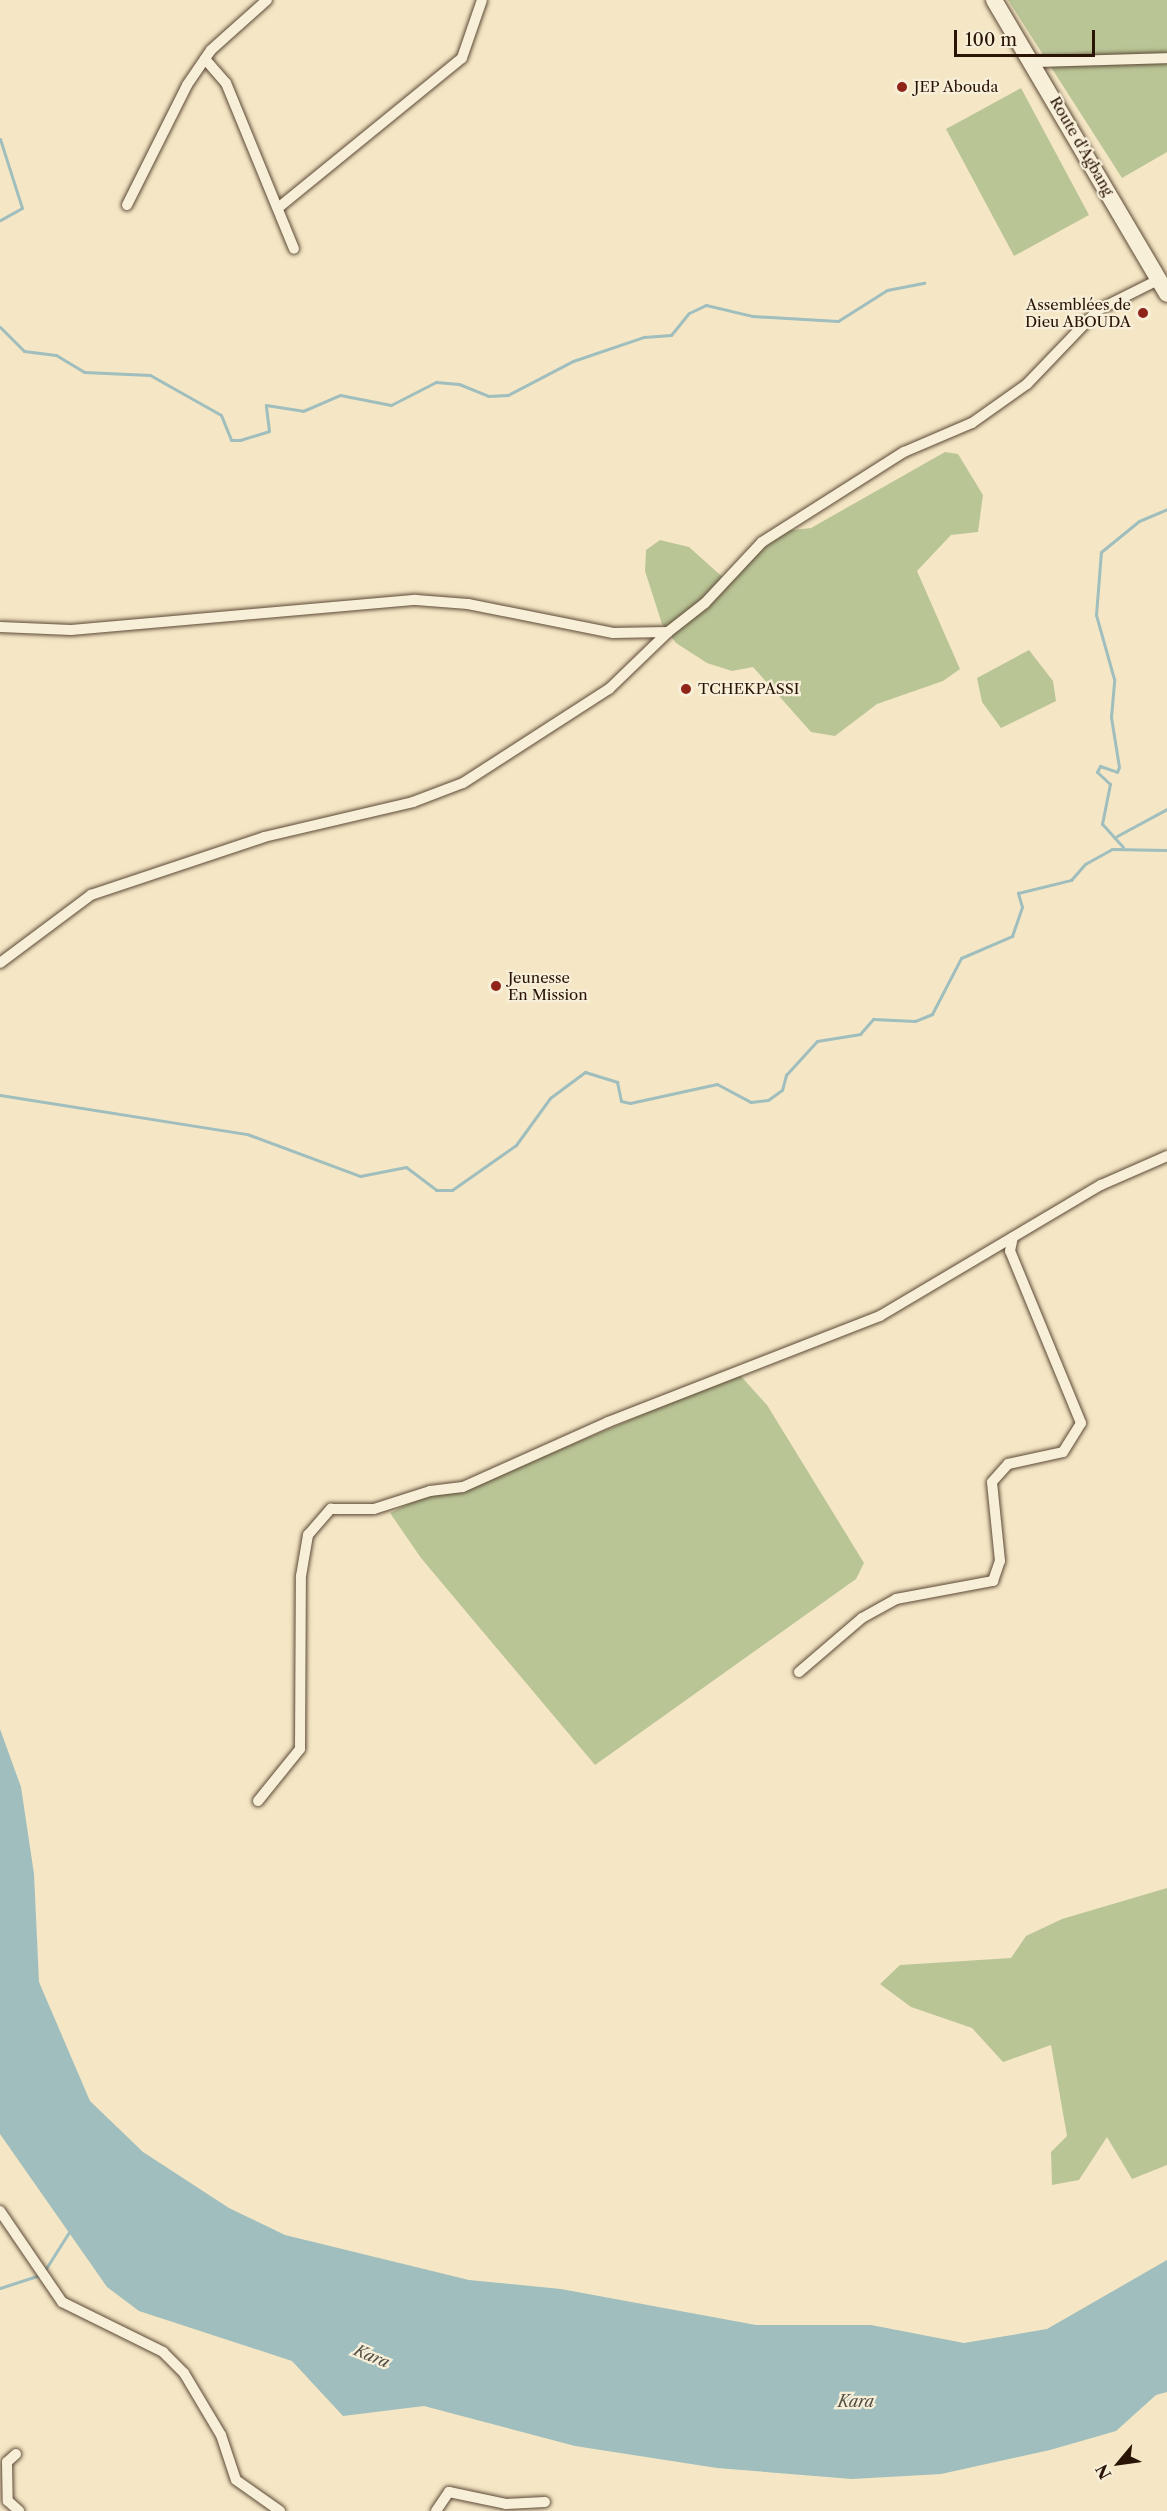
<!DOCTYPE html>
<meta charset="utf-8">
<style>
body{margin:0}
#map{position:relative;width:1167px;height:2511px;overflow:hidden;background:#f5e7c5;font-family:"Libre Caslon Text",serif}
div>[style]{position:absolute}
.green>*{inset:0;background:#bac596}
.water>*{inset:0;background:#9fbebd}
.stream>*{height:3px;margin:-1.5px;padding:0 1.5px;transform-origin:1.5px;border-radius:1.5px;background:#9fbebd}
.roads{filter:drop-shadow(0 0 2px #5c4936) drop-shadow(0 0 2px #5c4936)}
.minor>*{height:10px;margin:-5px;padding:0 5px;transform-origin:5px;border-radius:5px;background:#f8efd9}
.secondary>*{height:16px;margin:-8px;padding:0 8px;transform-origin:8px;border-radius:8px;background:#f8efd9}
.dots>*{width:16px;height:16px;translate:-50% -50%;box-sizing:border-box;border:3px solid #f8efd9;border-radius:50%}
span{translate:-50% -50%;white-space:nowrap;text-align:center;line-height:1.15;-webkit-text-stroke:4.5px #f8efd9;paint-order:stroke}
.poi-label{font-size:15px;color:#291406}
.left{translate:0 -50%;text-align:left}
.right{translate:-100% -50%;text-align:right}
.street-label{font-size:15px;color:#291406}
.water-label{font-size:16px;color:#525046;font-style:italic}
.north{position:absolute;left:1089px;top:2433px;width:60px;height:60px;-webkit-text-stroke:4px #f8efd9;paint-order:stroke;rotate:241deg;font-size:16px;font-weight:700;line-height:24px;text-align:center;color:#291406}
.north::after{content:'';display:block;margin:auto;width:21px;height:27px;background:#291406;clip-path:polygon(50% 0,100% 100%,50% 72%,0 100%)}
.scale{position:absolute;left:954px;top:30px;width:141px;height:27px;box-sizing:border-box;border:3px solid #291406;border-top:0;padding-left:8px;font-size:18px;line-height:21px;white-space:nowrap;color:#291406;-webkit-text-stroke:4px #f8efd9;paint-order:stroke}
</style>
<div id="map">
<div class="green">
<i style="clip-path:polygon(1008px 0,1167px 0,1167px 152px,1122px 178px)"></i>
<i style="clip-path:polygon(1021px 88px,1089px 215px,1014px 256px,946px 129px)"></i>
<i style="clip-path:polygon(945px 452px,958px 454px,983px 495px,978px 532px,951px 535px,917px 571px,960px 669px,943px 681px,877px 704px,835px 736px,811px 732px,753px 667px,732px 671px,707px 663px,676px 643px,662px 624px,645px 571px,646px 550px,660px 540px,689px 547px,727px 581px,784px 531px,811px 528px)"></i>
<i style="clip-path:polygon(1029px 650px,1053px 681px,1056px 701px,1001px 728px,982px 702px,977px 678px)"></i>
<i style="clip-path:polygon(739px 1374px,767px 1405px,864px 1563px,856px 1579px,595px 1765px,421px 1558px,390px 1513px,428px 1494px,461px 1491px)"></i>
<i style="clip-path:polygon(1167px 1888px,1167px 2165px,1132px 2179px,1107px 2137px,1079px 2180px,1052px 2185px,1051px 2152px,1067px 2136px,1051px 2045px,1003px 2062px,972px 2028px,911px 2007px,880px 1984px,900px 1965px,1011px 1958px,1026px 1936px,1062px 1919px)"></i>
</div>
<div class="water">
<i style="clip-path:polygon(0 1729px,21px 1787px,34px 1874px,39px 1982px,90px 2101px,143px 2152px,229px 2208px,285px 2235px,469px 2280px,561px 2289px,756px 2325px,871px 2325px,964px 2343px,1047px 2329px,1167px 2260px,1167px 2392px,1156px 2395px,1116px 2431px,1050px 2450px,941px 2474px,852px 2479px,717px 2468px,575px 2446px,424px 2406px,343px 2416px,292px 2361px,139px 2311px,107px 2287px,0 2134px)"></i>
</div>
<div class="stream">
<i style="left:0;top:139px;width:72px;rotate:72.3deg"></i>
<i style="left:22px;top:208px;width:25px;rotate:151deg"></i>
<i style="left:0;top:327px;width:34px;rotate:45deg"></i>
<i style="left:24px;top:351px;width:32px;rotate:7deg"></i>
<i style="left:56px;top:355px;width:33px;rotate:31deg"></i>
<i style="left:84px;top:372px;width:66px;rotate:2.6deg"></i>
<i style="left:150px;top:375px;width:81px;rotate:29.4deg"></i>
<i style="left:221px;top:415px;width:27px;rotate:68deg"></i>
<i style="left:231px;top:440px;width:9px"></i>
<i style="left:240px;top:440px;width:30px;rotate:-17deg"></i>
<i style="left:269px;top:431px;width:26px;rotate:-97deg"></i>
<i style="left:266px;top:405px;width:37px;rotate:9deg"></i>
<i style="left:303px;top:411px;width:40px;rotate:-23.4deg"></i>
<i style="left:340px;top:395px;width:52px;rotate:11.1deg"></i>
<i style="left:391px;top:405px;width:51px;rotate:-27.1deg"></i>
<i style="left:436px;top:382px;width:23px;rotate:5deg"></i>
<i style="left:459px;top:384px;width:31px;rotate:22deg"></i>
<i style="left:488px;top:396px;width:20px;rotate:-3deg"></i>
<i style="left:508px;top:395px;width:73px;rotate:-27.6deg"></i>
<i style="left:573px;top:361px;width:75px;rotate:-18.7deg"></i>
<i style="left:644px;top:337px;width:27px;rotate:-4deg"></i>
<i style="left:671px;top:335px;width:28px;rotate:-51deg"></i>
<i style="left:689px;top:313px;width:19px;rotate:-25deg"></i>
<i style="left:706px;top:305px;width:47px;rotate:13.4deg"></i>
<i style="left:752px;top:316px;width:86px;rotate:3.3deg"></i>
<i style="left:838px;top:321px;width:58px;rotate:-32.3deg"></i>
<i style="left:887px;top:290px;width:38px;rotate:-11deg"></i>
<i style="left:1117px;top:836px;width:57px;rotate:-28.4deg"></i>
<i style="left:1123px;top:847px;width:31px;rotate:-132deg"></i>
<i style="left:1102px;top:824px;width:41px;rotate:-78.7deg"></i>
<i style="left:1110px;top:784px;width:18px;rotate:-137deg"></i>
<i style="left:1097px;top:772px;width:7px;rotate:-63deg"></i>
<i style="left:1100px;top:766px;width:18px;rotate:19deg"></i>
<i style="left:1117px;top:772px;width:5px;rotate:-68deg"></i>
<i style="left:1119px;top:767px;width:51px;rotate:-99.1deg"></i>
<i style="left:1111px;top:717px;width:38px;rotate:-85deg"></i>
<i style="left:1114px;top:679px;width:66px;rotate:-105.7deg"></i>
<i style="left:1096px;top:615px;width:63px;rotate:-85.5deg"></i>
<i style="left:1101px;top:552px;width:49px;rotate:-39.2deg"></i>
<i style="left:1139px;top:521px;width:30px;rotate:-23deg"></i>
<i style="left:0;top:1095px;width:250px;rotate:9deg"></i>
<i style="left:247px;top:1134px;width:121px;rotate:20.4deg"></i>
<i style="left:360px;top:1176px;width:47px;rotate:-11.1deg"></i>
<i style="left:406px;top:1167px;width:38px;rotate:37deg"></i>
<i style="left:436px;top:1190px;width:16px"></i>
<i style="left:452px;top:1190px;width:78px;rotate:-35.1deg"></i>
<i style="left:516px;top:1145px;width:58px;rotate:-54.1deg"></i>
<i style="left:550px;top:1098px;width:44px;rotate:-36.6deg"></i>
<i style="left:585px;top:1072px;width:34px;rotate:17deg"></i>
<i style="left:617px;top:1082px;width:19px;rotate:78deg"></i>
<i style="left:621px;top:1101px;width:9px;rotate:13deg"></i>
<i style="left:630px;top:1103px;width:89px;rotate:-12.3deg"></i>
<i style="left:717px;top:1084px;width:38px;rotate:28deg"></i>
<i style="left:751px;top:1102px;width:17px;rotate:-7deg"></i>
<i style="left:768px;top:1100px;width:17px;rotate:-36deg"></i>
<i style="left:782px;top:1090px;width:16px;rotate:-75deg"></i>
<i style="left:786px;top:1075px;width:46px;rotate:-47.6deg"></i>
<i style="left:817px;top:1041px;width:44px;rotate:-9.2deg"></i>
<i style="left:860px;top:1034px;width:20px;rotate:-49deg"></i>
<i style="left:873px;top:1019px;width:42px;rotate:2.7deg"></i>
<i style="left:915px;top:1021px;width:18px;rotate:-22deg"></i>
<i style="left:932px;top:1014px;width:63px;rotate:-62.6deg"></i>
<i style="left:961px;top:958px;width:56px;rotate:-23.3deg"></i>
<i style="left:1012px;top:936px;width:31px;rotate:-71deg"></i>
<i style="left:1022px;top:907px;width:15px;rotate:-106deg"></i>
<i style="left:1018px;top:893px;width:55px;rotate:-13.8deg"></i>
<i style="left:1071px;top:880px;width:21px;rotate:-49deg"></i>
<i style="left:1085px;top:864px;width:31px;rotate:-29deg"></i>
<i style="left:1112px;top:849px;width:55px;rotate:1deg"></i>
<i style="left:45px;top:2270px;width:45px;rotate:-57.7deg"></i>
<i style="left:0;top:2288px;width:42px;rotate:-18deg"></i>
</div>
<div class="roads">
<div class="minor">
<i style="left:205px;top:59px;width:32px;rotate:49deg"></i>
<i style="left:226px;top:83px;width:179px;rotate:67.7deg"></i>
<i style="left:1034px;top:62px;width:133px;rotate:-1.7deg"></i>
<i style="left:127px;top:205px;width:134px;rotate:-63.4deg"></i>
<i style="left:187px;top:85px;width:42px;rotate:-55.6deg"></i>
<i style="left:211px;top:50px;width:75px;rotate:-41.8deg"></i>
<i style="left:278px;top:208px;width:237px;rotate:-39.2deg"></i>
<i style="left:462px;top:58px;width:61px;rotate:-71deg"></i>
<i style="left:0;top:627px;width:71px;rotate:2.4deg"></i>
<i style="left:71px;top:630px;width:346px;rotate:-5deg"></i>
<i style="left:416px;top:600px;width:52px;rotate:4.4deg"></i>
<i style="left:468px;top:604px;width:148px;rotate:11.3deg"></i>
<i style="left:613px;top:633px;width:55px;rotate:-1deg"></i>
<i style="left:668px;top:632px;width:47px;rotate:-38.1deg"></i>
<i style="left:705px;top:603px;width:83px;rotate:-46.9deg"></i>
<i style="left:762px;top:542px;width:168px;rotate:-32.4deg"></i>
<i style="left:904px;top:452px;width:74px;rotate:-23.1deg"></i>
<i style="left:972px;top:423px;width:67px;rotate:-35.3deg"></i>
<i style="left:1027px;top:384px;width:103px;rotate:-46.2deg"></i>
<i style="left:1098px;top:310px;width:69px;rotate:-26.6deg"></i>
<i style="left:0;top:963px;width:114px;rotate:-36.8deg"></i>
<i style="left:91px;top:895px;width:182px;rotate:-18.5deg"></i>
<i style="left:264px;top:837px;width:153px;rotate:-13.2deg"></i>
<i style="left:413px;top:802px;width:53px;rotate:-20.8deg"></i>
<i style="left:463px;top:783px;width:174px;rotate:-32.8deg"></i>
<i style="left:609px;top:689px;width:82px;rotate:-44deg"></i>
<i style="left:799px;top:1672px;width:83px;rotate:-40.6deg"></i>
<i style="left:862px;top:1618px;width:39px;rotate:-29deg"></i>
<i style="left:896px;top:1599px;width:99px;rotate:-10.5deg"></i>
<i style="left:993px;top:1581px;width:21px;rotate:-71deg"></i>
<i style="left:1000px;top:1561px;width:79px;rotate:-95.8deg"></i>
<i style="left:992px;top:1482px;width:24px;rotate:-48deg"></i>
<i style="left:1008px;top:1464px;width:56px;rotate:-12.3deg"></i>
<i style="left:1063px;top:1452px;width:34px;rotate:-58deg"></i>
<i style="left:1081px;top:1423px;width:186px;rotate:-112.4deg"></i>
<i style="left:1010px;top:1251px;width:14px;rotate:-78deg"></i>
<i style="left:258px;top:1801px;width:67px;rotate:-51.1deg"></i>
<i style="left:300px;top:1749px;width:173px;rotate:-89.7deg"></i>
<i style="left:301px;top:1576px;width:42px;rotate:-80.3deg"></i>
<i style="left:308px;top:1535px;width:35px;rotate:-49deg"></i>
<i style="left:331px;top:1509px;width:43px"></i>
<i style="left:374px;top:1509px;width:59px;rotate:-17.8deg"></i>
<i style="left:430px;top:1491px;width:33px;rotate:-7deg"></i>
<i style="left:463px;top:1487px;width:159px;rotate:-24.1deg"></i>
<i style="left:608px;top:1422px;width:292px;rotate:-21.3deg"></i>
<i style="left:880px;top:1316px;width:257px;rotate:-30.7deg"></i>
<i style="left:1101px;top:1185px;width:72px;rotate:-23.7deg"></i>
<i style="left:0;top:2211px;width:110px;rotate:55.7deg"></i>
<i style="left:62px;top:2302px;width:113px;rotate:26.3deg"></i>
<i style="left:163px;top:2352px;width:30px;rotate:45deg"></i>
<i style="left:184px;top:2373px;width:72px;rotate:59.2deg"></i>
<i style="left:221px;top:2435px;width:47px;rotate:71.6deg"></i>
<i style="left:236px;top:2480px;width:54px;rotate:35.2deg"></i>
<i style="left:16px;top:2454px;width:12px;rotate:138deg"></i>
<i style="left:7px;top:2462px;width:39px;rotate:89deg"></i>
<i style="left:8px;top:2501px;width:15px;rotate:42deg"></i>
<i style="left:436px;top:2511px;width:23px;rotate:-56deg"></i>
<i style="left:449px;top:2492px;width:58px;rotate:11.9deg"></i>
<i style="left:506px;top:2504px;width:39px;rotate:-3deg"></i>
</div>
<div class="secondary">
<i style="left:994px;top:0;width:341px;rotate:59.5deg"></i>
</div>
</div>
<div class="dots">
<i style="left:902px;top:87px;background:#8f2418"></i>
<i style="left:1143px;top:313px;background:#8f2418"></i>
<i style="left:686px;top:689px;background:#8f2418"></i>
<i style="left:496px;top:986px;background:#8f2418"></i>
</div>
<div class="poi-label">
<span class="left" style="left:914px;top:87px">JEP Abouda</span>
<span class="right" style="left:1131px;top:313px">Assemblées de<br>Dieu ABOUDA</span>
<span class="left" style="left:698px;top:689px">TCHEKPASSI</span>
<span class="left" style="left:508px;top:986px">Jeunesse<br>En Mission</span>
</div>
<div class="street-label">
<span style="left:1082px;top:146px;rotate:60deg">Route d'Agbang</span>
</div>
<div class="water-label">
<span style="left:372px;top:2356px;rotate:22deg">Kara</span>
<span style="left:856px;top:2401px">Kara</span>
</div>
<div class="north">N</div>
<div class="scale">100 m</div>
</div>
